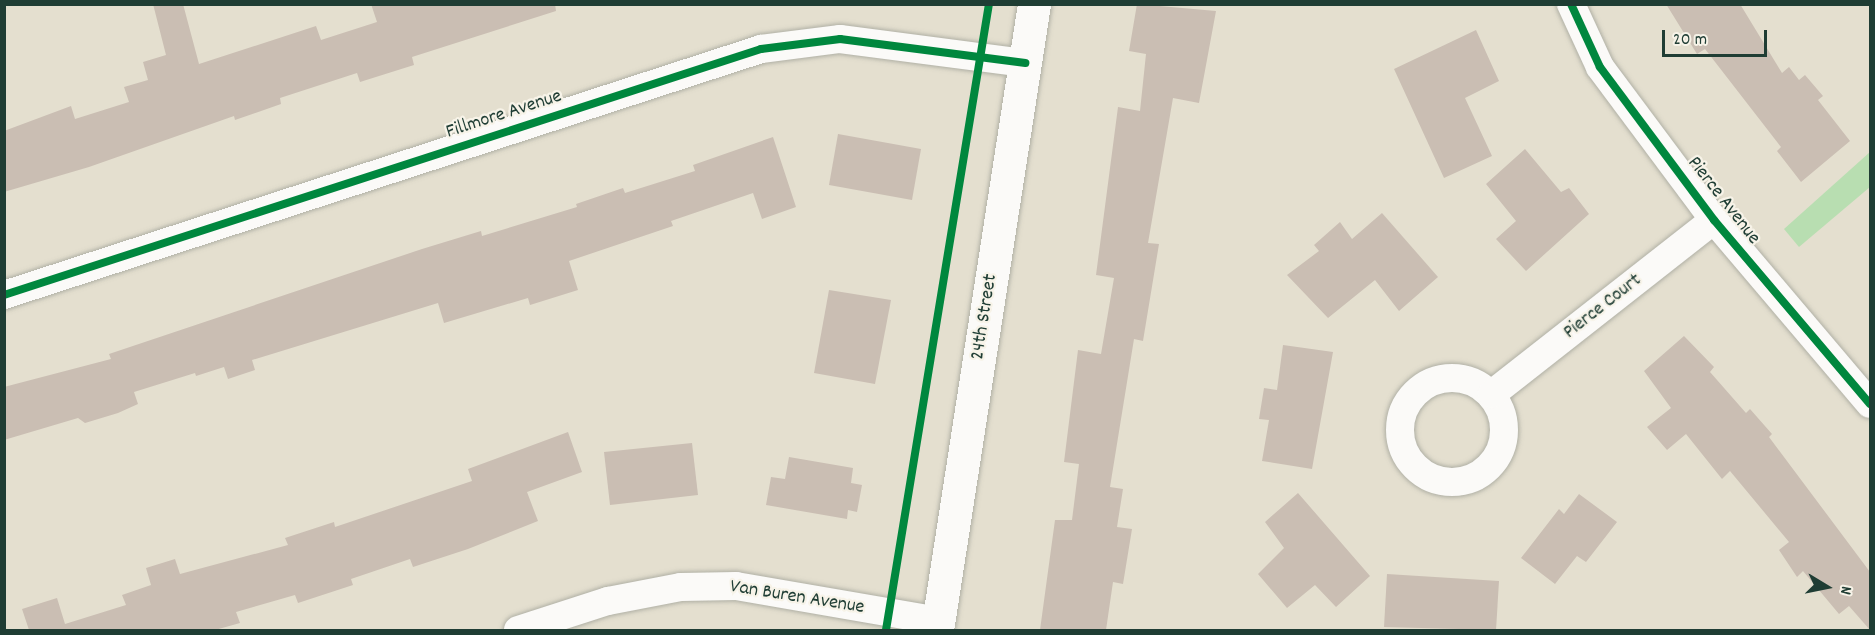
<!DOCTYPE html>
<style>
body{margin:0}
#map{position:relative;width:1875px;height:635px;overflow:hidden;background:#e4dfcf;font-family:Dekko,sans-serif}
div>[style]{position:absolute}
.green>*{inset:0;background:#b8deb1}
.building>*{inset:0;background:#cabeb3}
.roads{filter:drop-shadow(0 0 2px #b0b0a5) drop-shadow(0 0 2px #b0b0a5)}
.minor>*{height:28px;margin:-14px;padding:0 14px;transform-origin:14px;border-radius:14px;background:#fbfaf8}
.minor>.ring{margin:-14px;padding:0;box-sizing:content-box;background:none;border:28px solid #fbfaf8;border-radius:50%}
.secondary>*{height:33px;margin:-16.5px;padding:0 16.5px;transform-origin:16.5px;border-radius:16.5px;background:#fbfaf8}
.cycleway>*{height:8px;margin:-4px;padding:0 4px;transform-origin:4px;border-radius:4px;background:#00873e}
span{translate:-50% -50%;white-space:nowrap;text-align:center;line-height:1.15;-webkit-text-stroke:4.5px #f7f3e8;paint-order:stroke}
.street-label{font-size:20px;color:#1f3d34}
.frame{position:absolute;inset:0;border:6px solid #1f3d34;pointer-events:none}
.north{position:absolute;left:1797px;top:557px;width:60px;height:60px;-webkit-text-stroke:4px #f7f3e8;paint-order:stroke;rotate:100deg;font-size:16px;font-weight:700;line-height:24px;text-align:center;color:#1f3d34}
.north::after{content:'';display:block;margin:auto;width:21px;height:27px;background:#1f3d34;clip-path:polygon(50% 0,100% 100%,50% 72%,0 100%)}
.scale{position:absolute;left:1662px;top:30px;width:105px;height:27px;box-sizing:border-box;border:3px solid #1f3d34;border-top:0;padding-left:8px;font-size:18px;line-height:21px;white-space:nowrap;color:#1f3d34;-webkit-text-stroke:4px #f7f3e8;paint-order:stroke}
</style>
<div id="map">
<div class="green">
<i style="clip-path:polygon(1870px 152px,1870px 187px,1799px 247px,1784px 229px)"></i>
</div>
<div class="building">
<i style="clip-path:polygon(153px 4px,183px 4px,199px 64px,316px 26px,321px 40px,377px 22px,371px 4px,555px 4px,556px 11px,412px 57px,414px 65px,360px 82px,357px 73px,280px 98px,281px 104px,235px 120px,234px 116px,89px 167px,4px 192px,4px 131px,71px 106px,75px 119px,129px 102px,124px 87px,148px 80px,143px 62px,166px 55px)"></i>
<i style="clip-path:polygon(1137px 4px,1216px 11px,1199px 103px,1173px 98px,1148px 243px,1159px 244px,1143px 341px,1134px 339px,1110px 487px,1123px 489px,1117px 527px,1132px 529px,1123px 584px,1113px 582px,1106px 630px,1040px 630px,1055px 520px,1072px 520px,1079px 464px,1064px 462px,1078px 350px,1101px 354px,1114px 278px,1096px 275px,1118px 107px,1140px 111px,1146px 54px,1129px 51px)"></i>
<i style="clip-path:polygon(1666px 4px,1740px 4px,1782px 73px,1789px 67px,1799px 80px,1805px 75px,1823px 96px,1818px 100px,1850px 141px,1801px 182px,1777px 151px,1781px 147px,1705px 49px,1697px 54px)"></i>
<i style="clip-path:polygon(1476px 30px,1499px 81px,1465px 98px,1492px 156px,1444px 178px,1394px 69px)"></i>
<i style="clip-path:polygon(838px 134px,921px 149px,912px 200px,829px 185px)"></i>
<i style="clip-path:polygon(773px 137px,796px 207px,762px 219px,753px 193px,671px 221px,673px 226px,569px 261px,578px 290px,530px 305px,528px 298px,444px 323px,438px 303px,252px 360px,255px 370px,228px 379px,224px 367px,196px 376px,195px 373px,134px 392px,138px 404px,118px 413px,85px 423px,78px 418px,4px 440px,4px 387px,111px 359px,109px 354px,422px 249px,481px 231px,482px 236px,577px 207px,576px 204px,623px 188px,625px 193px,695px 171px,693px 165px)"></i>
<i style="clip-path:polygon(1525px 149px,1561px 192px,1569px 188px,1589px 214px,1526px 271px,1496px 239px,1516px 221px,1486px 184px)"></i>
<i style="clip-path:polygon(1382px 213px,1438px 277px,1399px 311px,1375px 280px,1328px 318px,1287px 275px,1319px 251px,1314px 245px,1340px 222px,1352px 239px)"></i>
<i style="clip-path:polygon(829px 290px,891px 300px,875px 384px,814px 373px)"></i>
<i style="clip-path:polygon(1684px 336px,1714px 367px,1710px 372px,1746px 413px,1750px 409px,1772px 434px,1769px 437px,1870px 572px,1870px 630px,1849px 606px,1839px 614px,1803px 571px,1797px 577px,1779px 550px,1789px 542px,1730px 471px,1722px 479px,1686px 434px,1667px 450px,1647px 427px,1671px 408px,1644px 371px)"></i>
<i style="clip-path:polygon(1283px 345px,1333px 352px,1312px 469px,1262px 461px,1269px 420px,1259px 419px,1264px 388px,1277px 390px)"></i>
<i style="clip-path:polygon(568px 432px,582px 472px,527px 492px,538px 521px,468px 549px,413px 567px,410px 559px,351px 579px,353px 585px,298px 603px,295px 595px,236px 612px,240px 623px,215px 630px,29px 630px,22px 609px,57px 598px,65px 624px,126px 605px,122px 595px,151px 585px,146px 568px,175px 559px,180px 574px,288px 545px,285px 538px,334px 522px,335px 527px,472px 481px,468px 469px)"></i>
<i style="clip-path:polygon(692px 443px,698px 495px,610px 505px,604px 452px)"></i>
<i style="clip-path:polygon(789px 457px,853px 468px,851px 483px,862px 485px,857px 512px,848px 510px,847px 519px,766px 505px,771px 477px,785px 479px)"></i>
<i style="clip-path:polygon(1298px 493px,1370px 576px,1336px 607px,1315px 585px,1287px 608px,1258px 574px,1284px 548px,1265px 522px)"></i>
<i style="clip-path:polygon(1579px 494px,1617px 522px,1586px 562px,1577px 556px,1555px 584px,1521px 558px,1559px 509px,1564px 514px)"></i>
<i style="clip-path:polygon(1387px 574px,1499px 581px,1496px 630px,1384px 627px)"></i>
</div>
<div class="roads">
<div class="minor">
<i style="left:1571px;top:4px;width:69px;rotate:65.3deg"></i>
<i style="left:1600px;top:67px;width:191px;rotate:53.3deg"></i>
<i style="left:1714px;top:220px;width:241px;rotate:49.7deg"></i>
<i style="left:4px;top:295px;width:796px;rotate:-18deg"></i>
<i style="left:761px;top:49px;width:80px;rotate:-7.2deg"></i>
<i style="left:840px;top:39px;width:187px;rotate:7.4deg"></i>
<i class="ring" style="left:1400px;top:378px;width:76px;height:76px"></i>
<i style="left:1492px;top:394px;width:282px;rotate:-38.1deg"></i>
<i style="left:518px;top:630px;width:95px;rotate:-17.9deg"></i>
<i style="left:608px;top:601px;width:74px;rotate:-10.9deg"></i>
<i style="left:681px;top:587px;width:55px;rotate:-1deg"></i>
<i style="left:736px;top:586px;width:205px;rotate:9.8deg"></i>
</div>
<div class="secondary">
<i style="left:937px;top:630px;width:633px;rotate:-81.19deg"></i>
</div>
</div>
<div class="cycleway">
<i style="left:1571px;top:4px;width:69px;rotate:65.3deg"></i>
<i style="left:1600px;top:67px;width:191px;rotate:53.3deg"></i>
<i style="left:1714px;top:220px;width:241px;rotate:49.7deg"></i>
<i style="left:4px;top:295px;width:796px;rotate:-18deg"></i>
<i style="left:761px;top:49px;width:80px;rotate:-7.2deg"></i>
<i style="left:840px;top:39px;width:187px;rotate:7.4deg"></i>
<i style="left:886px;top:630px;width:634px;rotate:-80.66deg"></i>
</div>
<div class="street-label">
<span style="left:504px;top:115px;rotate:-18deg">Fillmore Avenue</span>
<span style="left:1723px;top:201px;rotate:52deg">Pierce Avenue</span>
<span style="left:1603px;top:307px;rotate:-38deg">Pierce Court</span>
<span style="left:985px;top:317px;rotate:-81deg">24th Street</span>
<span style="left:797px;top:598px;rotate:9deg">Van Buren Avenue</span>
</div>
<div class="frame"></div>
<div class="north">N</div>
<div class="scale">20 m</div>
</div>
